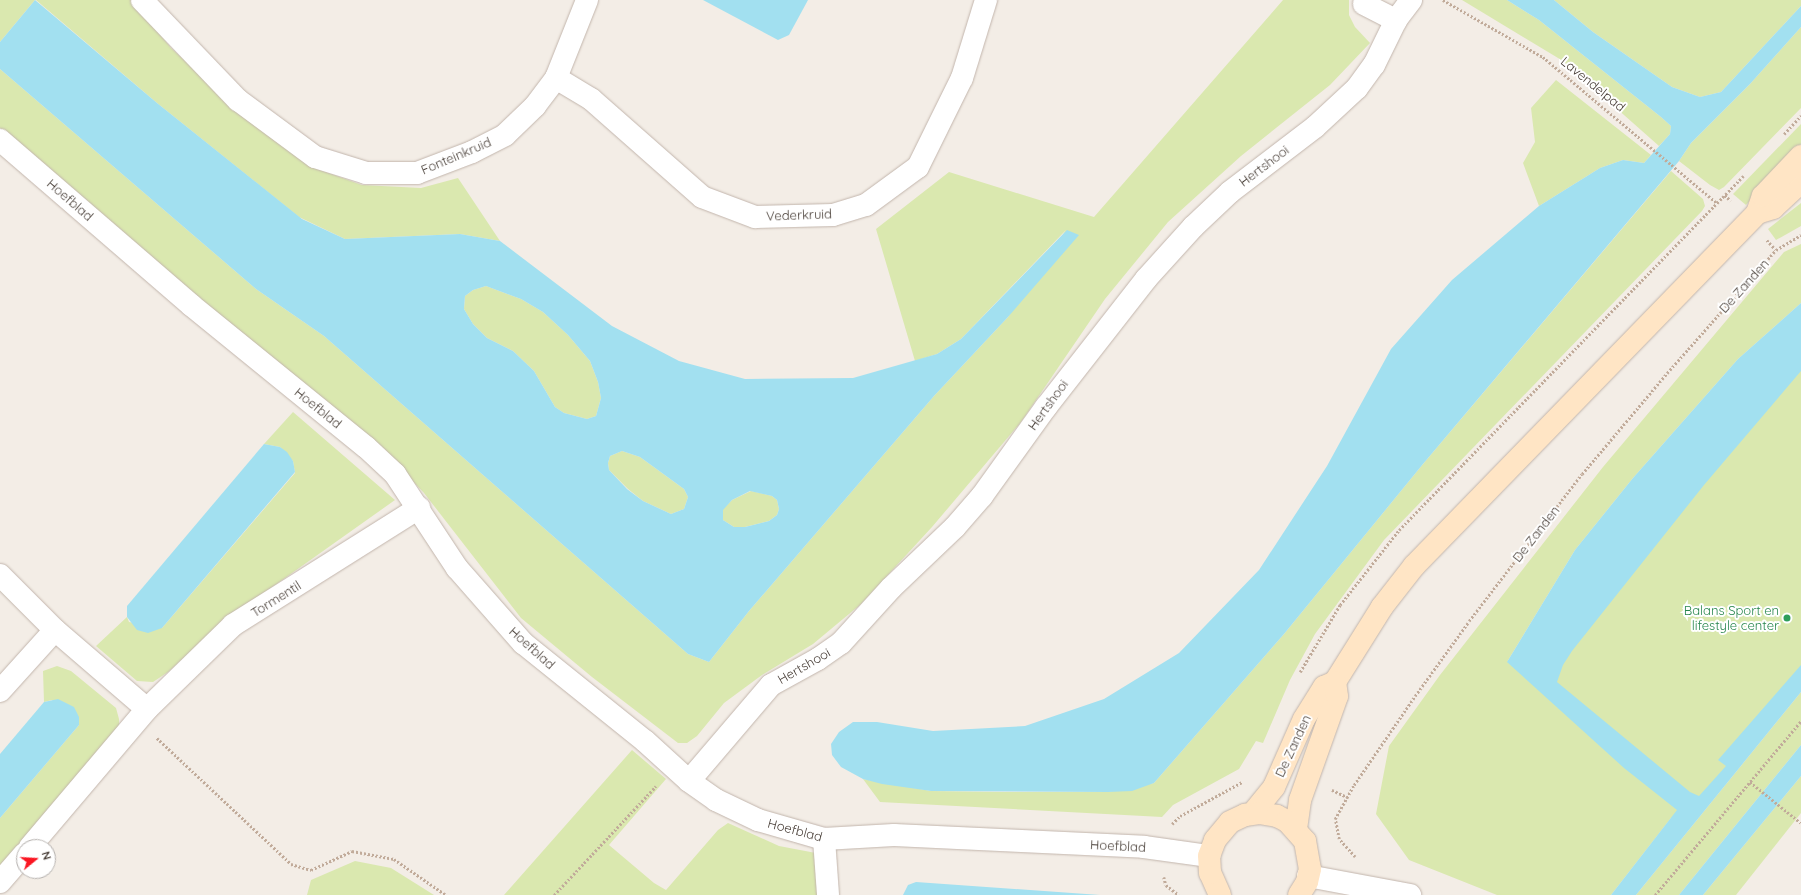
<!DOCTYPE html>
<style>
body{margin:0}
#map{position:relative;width:1801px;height:895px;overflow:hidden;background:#f3ede6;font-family:Quicksand,sans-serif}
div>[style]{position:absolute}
.green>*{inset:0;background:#dae8af}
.water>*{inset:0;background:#a2e0f0}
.path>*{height:2.5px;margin-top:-1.25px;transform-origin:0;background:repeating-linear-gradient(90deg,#c1ab9a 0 2px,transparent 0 4px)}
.roads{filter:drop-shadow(0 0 1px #c2b5ac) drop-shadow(0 0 1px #c2b5ac)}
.minor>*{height:22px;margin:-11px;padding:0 11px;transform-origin:11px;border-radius:11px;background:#fff}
.secondary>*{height:22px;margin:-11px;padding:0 11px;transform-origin:11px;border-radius:11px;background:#ffe5c5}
.dots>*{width:11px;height:11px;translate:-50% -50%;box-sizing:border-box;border:2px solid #fff;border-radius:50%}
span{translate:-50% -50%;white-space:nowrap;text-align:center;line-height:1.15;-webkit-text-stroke:4px #fff;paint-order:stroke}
.street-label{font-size:13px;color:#463c35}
.leisure-label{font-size:13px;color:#27864d}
.right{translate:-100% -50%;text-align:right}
.north{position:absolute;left:16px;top:839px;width:40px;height:40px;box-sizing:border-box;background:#fff;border:1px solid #b5b1ae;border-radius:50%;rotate:72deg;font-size:11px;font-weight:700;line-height:16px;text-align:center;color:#463c35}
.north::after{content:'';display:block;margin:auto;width:14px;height:18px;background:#fa1622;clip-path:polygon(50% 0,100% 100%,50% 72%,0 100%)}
</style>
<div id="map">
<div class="green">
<i style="clip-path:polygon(0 0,35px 0,0 42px)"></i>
<i style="clip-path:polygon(36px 0,132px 0,171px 48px,254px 123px,312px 167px,362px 185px,421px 188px,458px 178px,500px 241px,460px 234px,345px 239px,299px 217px,157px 103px)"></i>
<i style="clip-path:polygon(1283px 0,1349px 0,1349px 15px,1355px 27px,1370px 43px,1330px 85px,1241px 156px,1168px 222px,1105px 299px,1021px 422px,932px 527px,861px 604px,813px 644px,762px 675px,724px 703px,697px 736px,687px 743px,678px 743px,592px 677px,521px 618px,424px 493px,404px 472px,128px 241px,0 128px,0 69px,256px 289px,324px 336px,688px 654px,709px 662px,749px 611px,934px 396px,1008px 317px,1066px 230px,961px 339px,937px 354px,915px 361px,876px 229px,949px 172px,1094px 217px)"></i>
<i style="clip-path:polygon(1462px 0,1507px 0,1539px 20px,1661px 117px,1671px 126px,1670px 134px,1659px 146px,1563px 61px)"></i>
<i style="clip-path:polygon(1554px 0,1801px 0,1801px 6px,1721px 92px,1700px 97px,1672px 87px,1593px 32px)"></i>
<i style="clip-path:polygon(1801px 27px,1801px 108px,1724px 187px,1719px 190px,1710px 185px,1679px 161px,1691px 143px,1750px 84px)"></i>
<i style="clip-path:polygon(1556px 80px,1651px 155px,1644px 163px,1623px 160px,1600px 168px,1539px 206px,1523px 163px,1535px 142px,1531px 108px)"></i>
<i style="clip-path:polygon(1801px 124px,1801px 144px,1746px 205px,1733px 194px)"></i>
<i style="clip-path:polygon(1671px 171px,1703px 199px,1705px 206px,1702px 211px,1384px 540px,1315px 634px,1290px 680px,1263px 743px,1256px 741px,1239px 769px,1173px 805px,1162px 817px,880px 802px,863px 779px,931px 791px,1003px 792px,1108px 792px,1154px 783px,1284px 634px,1423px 464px)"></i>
<i style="clip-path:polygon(1801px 203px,1801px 226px,1776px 240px,1768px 229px)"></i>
<i style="clip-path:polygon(1801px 244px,1801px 303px,1738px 359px,1633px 478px,1575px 550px,1507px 662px,1801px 354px,1801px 683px,1681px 826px,1671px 818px,1611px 895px,1497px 895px,1409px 860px,1376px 814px,1389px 746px,1440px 675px,1603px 467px,1784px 252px)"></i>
<i style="clip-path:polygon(486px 286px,521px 299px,543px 312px,568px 335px,590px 361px,598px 382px,601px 398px,596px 416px,587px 419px,564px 413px,555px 407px,534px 371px,513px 351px,487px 338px,473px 324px,464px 309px,465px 296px,473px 290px)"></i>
<i style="clip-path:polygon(293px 412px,395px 500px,230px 617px,168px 672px,153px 682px,137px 681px,96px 646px,127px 617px,129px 622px,162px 628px,295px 473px,293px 461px,280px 447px,264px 444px)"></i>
<i style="clip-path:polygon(622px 451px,640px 457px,684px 489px,688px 497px,684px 509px,671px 514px,643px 501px,628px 489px,609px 470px,608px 463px,610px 456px)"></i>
<i style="clip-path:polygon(751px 491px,772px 496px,777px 500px,779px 509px,777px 515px,769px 521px,745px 527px,734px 527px,723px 520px,723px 509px,732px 500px)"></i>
<i style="clip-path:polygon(57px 666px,71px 671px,116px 708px,119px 719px,119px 732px,0 873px,0 818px,79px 725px,52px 700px,44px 702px,43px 671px)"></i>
<i style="clip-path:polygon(1801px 692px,1801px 745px,1679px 895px,1636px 895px)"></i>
<i style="clip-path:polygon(632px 750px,666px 779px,609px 845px,654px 883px,666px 890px,718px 830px,728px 823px,779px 846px,821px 854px,817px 895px,504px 895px)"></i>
<i style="clip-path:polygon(1801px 776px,1801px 813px,1736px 895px,1703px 895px)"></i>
<i style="clip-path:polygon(355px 861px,391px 868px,434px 895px,307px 895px,311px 880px)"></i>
</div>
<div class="water">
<i style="clip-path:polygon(evenodd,35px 0,157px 103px,302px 219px,345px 239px,460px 234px,500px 241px,612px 326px,679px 361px,745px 379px,853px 378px,937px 354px,961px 339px,1067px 230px,1079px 235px,1008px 317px,934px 396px,749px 611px,709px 662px,688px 654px,324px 336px,256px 289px,0 69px,0 42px,35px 0,486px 286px,521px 299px,543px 312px,568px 335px,590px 361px,598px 382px,601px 398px,596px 416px,587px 419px,564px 413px,555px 407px,534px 371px,513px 351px,487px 338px,473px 324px,464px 309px,465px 296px,473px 290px,486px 286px,35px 0,622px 451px,640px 457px,684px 489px,688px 497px,684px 509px,671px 514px,643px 501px,627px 489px,609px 470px,608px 463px,610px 456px,622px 451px,35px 0,750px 491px,772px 496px,777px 500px,779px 509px,777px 515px,769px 521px,745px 527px,734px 527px,723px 520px,723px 510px,732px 500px,750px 491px)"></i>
<i style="clip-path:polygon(703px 0,808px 0,789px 35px,778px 40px)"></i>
<i style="clip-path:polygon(1507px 0,1554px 0,1593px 32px,1672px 87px,1700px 97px,1721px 92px,1801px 6px,1801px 27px,1750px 84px,1691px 143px,1679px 161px,1423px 464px,1284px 634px,1154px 783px,1132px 791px,1108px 792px,931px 791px,882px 784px,863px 779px,841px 767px,832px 755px,831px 744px,839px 732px,853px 722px,877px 722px,933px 731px,1025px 726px,1104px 699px,1179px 653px,1259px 570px,1327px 466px,1391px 349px,1452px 280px,1539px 206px,1600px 168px,1623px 160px,1644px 163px,1670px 134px,1671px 126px,1661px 117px,1539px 20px)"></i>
<i style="clip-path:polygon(1801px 303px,1801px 371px,1704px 485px,1572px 651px,1563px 665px,1557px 682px,1690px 792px,1699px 796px,1726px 766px,1718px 760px,1801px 665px,1801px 692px,1636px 895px,1611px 895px,1677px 810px,1624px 768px,1507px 662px,1575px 550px,1633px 478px,1738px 359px)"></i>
<i style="clip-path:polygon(264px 444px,280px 447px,287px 452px,293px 461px,295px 472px,162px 628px,148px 633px,137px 630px,127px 617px,127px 606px)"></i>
<i style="clip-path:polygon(58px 699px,74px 707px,79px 717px,79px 725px,0 818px,0 754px,44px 702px)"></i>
<i style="clip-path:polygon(1801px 745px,1801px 776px,1703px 895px,1679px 895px)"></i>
<i style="clip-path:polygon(916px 882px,1100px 895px,903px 895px,908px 885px)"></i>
</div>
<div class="path">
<i style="left:1443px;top:0;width:115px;rotate:29.7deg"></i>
<i style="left:1543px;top:57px;width:227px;rotate:40deg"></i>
<i style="left:1784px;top:134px;width:25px;rotate:-47deg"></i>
<i style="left:1725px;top:195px;width:8px;rotate:45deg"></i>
<i style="left:1767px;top:240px;width:13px;rotate:48deg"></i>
<i style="left:1300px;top:672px;width:78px;rotate:-59.2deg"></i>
<i style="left:1340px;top:605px;width:95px;rotate:-51.8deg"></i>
<i style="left:1399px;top:530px;width:494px;rotate:-45.8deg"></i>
<i style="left:157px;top:738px;width:184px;rotate:43.2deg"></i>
<i style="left:291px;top:864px;width:21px;rotate:17deg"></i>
<i style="left:311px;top:870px;width:45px;rotate:-24.9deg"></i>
<i style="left:352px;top:851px;width:43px;rotate:10.8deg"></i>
<i style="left:394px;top:859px;width:63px;rotate:34.7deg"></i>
<i style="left:1750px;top:782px;width:65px;rotate:38.8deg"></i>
<i style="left:1332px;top:790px;width:17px;rotate:25deg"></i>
<i style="left:1172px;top:824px;width:11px;rotate:-45deg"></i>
<i style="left:1180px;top:816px;width:71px;rotate:-28.7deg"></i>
<i style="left:1355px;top:857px;width:24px;rotate:-132deg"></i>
<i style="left:1339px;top:839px;width:20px;rotate:-101deg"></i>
<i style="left:1335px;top:819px;width:39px;rotate:-61deg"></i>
<i style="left:1354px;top:785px;width:108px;rotate:-55.6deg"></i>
<i style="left:1415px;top:696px;width:92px;rotate:-54.2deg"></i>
<i style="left:1469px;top:621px;width:185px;rotate:-52.5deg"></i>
<i style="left:1582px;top:474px;width:132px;rotate:-49.9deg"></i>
<i style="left:1667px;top:373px;width:164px;rotate:-48.5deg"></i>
<i style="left:1776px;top:250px;width:29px;rotate:-31deg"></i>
<i style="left:1164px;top:877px;width:8px;rotate:76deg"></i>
<i style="left:1166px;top:885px;width:16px;rotate:38deg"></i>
<i style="left:554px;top:895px;width:149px;rotate:-46.9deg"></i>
<i style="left:1655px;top:895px;width:227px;rotate:-50deg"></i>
</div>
<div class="roads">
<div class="minor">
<i style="left:142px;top:0;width:139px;rotate:46.2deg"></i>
<i style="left:238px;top:100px;width:96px;rotate:36.5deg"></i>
<i style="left:315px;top:157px;width:53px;rotate:17.4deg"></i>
<i style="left:366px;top:173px;width:51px"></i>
<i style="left:417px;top:173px;width:59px;rotate:-20.9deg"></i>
<i style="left:472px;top:152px;width:37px;rotate:-27deg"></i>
<i style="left:505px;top:135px;width:42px;rotate:-44deg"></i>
<i style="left:535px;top:106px;width:35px;rotate:-53deg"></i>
<i style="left:556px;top:78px;width:84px;rotate:-68.3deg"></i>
<i style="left:1364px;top:4px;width:36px;rotate:27deg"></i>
<i style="left:556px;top:78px;width:41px;rotate:31deg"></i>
<i style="left:591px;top:99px;width:148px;rotate:41.4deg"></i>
<i style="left:702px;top:197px;width:57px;rotate:20.7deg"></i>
<i style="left:755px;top:217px;width:78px;rotate:-1.5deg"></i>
<i style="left:833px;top:215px;width:34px;rotate:-17deg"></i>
<i style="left:866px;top:205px;width:64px;rotate:-36.2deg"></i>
<i style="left:918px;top:167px;width:99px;rotate:-63.7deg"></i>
<i style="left:962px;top:78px;width:82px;rotate:-72.9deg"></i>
<i style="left:0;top:140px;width:252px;rotate:40.8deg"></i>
<i style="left:191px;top:305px;width:225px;rotate:39.1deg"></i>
<i style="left:366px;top:447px;width:40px;rotate:43deg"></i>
<i style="left:395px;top:474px;width:113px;rotate:56.6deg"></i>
<i style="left:457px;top:568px;width:100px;rotate:48.7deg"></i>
<i style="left:523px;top:643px;width:156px;rotate:38.8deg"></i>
<i style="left:645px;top:741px;width:59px;rotate:42.3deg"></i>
<i style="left:689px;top:781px;width:33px;rotate:35deg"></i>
<i style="left:716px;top:800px;width:47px;rotate:25.5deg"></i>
<i style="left:758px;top:820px;width:69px;rotate:16.1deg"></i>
<i style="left:824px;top:839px;width:70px;rotate:-3.3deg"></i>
<i style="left:894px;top:835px;width:250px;rotate:2.7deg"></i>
<i style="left:1144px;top:847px;width:66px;rotate:7.9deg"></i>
<i style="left:0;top:575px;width:78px;rotate:45deg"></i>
<i style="left:55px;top:630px;width:121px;rotate:40.7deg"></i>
<i style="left:0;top:691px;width:82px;rotate:-48deg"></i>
<i style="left:689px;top:781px;width:126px;rotate:-49.5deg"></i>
<i style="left:771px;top:685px;width:54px;rotate:-29deg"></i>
<i style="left:818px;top:659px;width:28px;rotate:-35deg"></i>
<i style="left:841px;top:643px;width:74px;rotate:-47.7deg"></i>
<i style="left:891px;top:588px;width:88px;rotate:-43.6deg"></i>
<i style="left:955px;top:527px;width:41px;rotate:-48.9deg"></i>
<i style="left:982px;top:496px;width:110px;rotate:-54.3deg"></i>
<i style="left:1046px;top:407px;width:162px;rotate:-52deg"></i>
<i style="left:1146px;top:279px;width:70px;rotate:-47.9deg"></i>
<i style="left:1193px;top:227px;width:51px;rotate:-43.4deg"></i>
<i style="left:1230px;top:192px;width:107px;rotate:-37.4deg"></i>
<i style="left:1315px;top:127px;width:57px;rotate:-42.9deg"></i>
<i style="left:1357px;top:88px;width:29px;rotate:-54deg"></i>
<i style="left:1374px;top:65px;width:50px;rotate:-63.9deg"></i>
<i style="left:1396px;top:20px;width:25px;rotate:-53deg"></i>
<i style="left:824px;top:839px;width:56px;rotate:85.9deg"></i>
<i style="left:30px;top:847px;width:181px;rotate:-49.7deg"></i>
<i style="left:147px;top:709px;width:120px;rotate:-44.3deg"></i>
<i style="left:233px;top:625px;width:220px;rotate:-32.2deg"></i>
<i style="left:1308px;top:876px;width:104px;rotate:10.6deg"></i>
<i style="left:0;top:882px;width:37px;rotate:-49deg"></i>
</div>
<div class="secondary">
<i style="left:1757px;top:213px;width:17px;rotate:-17deg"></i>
<i style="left:1773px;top:208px;width:38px;rotate:-43deg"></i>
<i style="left:1253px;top:813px;width:33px;rotate:-51deg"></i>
<i style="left:1274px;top:787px;width:74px;rotate:-66.2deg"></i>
<i style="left:1304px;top:719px;width:38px;rotate:-58deg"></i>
<i style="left:1324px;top:687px;width:12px;rotate:-24deg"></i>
<i style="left:1335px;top:682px;width:89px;rotate:-57.9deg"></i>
<i style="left:1382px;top:607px;width:52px;rotate:-52deg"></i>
<i style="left:1414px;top:566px;width:492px;rotate:-45.8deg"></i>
<i style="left:1757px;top:213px;width:18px;rotate:-71deg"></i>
<i style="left:1763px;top:196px;width:55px;rotate:-46.5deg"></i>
<i style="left:1296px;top:829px;width:29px;rotate:-82deg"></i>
<i style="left:1300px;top:800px;width:110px;rotate:-70.4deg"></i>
<i style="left:1337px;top:696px;width:14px;rotate:-98deg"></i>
<i style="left:1220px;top:895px;width:24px;rotate:-114deg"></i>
<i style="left:1210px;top:873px;width:17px;rotate:-93deg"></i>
<i style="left:1209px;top:856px;width:17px;rotate:-69deg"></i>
<i style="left:1215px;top:840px;width:23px;rotate:-50deg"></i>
<i style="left:1230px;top:822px;width:17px;rotate:-25deg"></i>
<i style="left:1245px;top:815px;width:14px;rotate:-8deg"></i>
<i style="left:1259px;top:813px;width:18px;rotate:9deg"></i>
<i style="left:1277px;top:816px;width:11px;rotate:27deg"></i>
<i style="left:1287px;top:821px;width:27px;rotate:48deg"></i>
<i style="left:1305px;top:841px;width:28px;rotate:80deg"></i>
<i style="left:1310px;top:869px;width:13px;rotate:103deg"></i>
<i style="left:1307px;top:882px;width:15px;rotate:122deg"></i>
</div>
</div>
<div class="dots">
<i style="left:1787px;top:618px;background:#2e9e5b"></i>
</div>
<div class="street-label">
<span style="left:1593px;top:84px;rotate:39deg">Lavendelpad</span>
<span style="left:456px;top:156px;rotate:-23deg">Fonteinkruid</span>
<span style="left:1264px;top:166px;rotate:-37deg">Hertshooi</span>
<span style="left:70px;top:200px;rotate:41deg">Hoefblad</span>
<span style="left:799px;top:215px;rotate:-2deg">Vederkruid</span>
<span style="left:1744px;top:286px;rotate:-48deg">De Zanden</span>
<span style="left:1048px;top:405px;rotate:-54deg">Hertshooi</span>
<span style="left:318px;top:408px;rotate:39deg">Hoefblad</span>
<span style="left:1536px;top:534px;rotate:-52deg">De Zanden</span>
<span style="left:276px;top:599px;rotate:-32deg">Tormentil</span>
<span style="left:532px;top:648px;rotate:42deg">Hoefblad</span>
<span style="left:804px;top:666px;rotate:-30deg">Hertshooi</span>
<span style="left:1293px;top:746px;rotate:-65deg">De Zanden</span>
<span style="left:795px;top:830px;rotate:15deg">Hoefblad</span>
<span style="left:1118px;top:846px;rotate:3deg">Hoefblad</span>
</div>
<div class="leisure-label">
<span class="right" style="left:1779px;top:618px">Balans Sport en<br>lifestyle center</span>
</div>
<div class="north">N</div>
</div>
